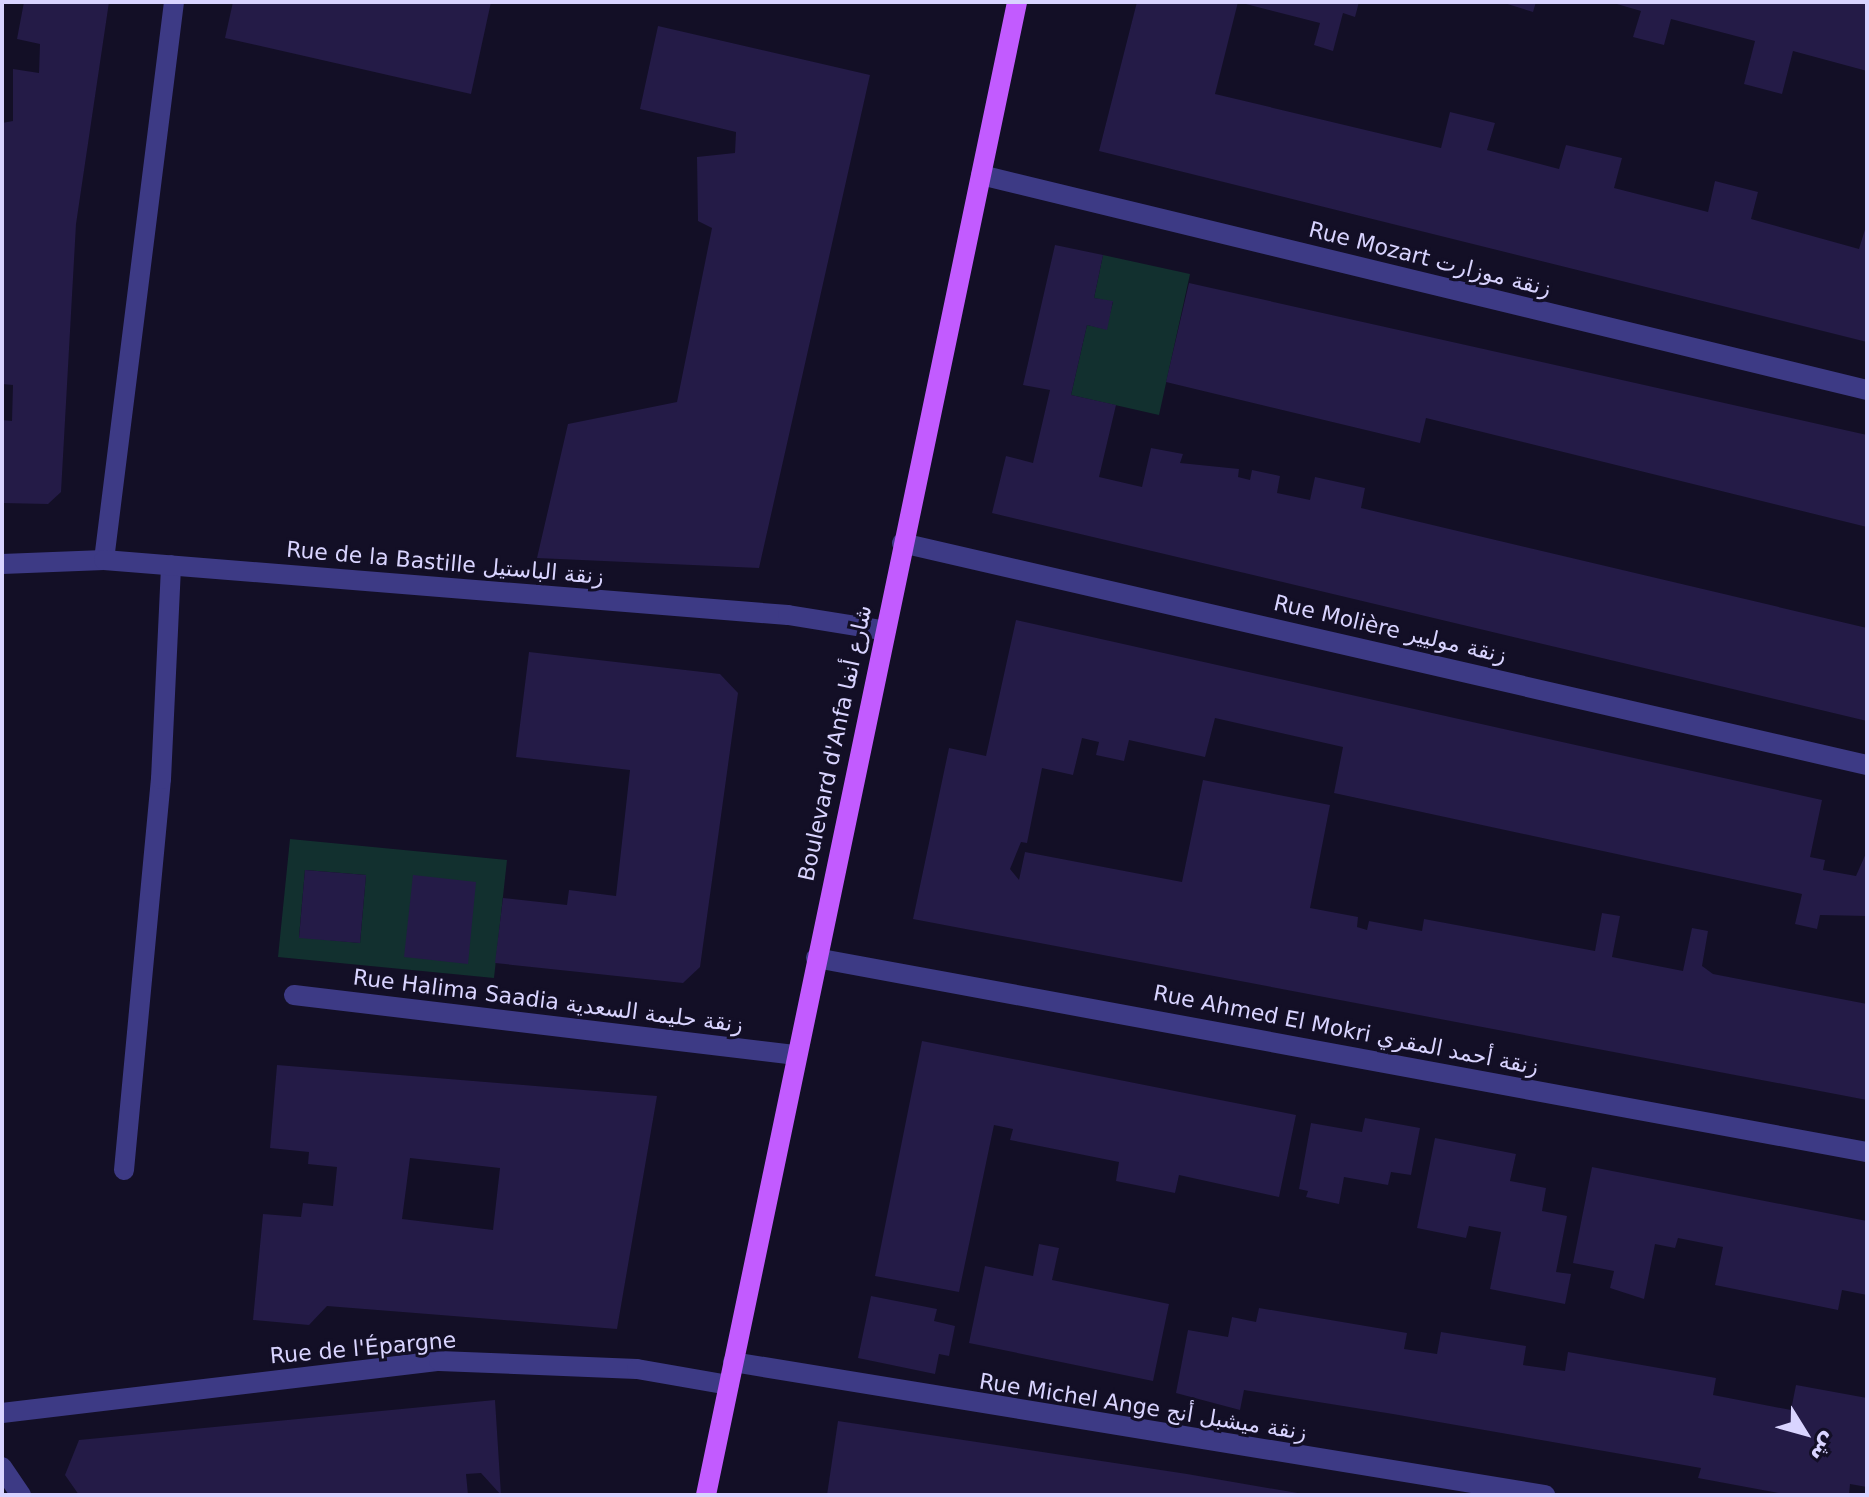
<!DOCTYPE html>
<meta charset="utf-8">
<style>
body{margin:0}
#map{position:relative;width:1869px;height:1497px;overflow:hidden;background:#130f26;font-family:"DejaVu Sans","Noto Sans Arabic",sans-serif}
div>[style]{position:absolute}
.green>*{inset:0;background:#12302f}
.building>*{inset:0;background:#241b47}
.service>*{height:20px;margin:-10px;padding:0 10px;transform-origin:10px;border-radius:10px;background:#3d3a85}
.minor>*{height:20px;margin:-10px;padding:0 10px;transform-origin:10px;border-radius:10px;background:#3d3a85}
.primary>*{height:20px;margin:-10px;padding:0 10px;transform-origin:10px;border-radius:10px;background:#c25bff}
span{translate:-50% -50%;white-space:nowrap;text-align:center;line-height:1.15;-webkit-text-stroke:6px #130f26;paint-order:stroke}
.street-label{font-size:22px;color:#d9d4ff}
.frame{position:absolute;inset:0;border:4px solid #d9d4ff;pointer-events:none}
.north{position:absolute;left:1765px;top:1393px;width:80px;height:80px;-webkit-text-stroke:6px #130f26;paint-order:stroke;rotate:127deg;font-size:22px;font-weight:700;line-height:32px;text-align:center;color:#d9d4ff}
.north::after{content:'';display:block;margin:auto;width:28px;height:36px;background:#d9d4ff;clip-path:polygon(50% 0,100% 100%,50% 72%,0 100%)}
</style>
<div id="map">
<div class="green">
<i style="clip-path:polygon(1103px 255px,1190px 274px,1159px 415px,1071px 395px,1087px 325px,1106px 329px,1113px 302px,1094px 298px)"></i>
<i style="clip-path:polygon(evenodd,290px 839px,507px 860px,494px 978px,278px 957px,290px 839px,305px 870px,366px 875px,360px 943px,299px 937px,305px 870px)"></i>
</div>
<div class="building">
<i style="clip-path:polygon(24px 2px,109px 2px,76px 224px,61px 492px,48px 504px,2px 503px,2px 420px,12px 421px,13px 385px,2px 384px,2px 123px,13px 121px,13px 69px,39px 73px,40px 44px,17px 39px)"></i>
<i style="clip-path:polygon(233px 2px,491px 2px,471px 94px,225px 38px)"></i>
<i style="clip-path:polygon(1137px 2px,1238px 2px,1215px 94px,1441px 148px,1450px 112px,1495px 123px,1487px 150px,1559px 169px,1566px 145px,1622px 158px,1614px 188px,1708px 212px,1715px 181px,1758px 192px,1751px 219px,1859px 249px,1867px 223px,1867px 342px,1099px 151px)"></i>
<i style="clip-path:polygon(1238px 2px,1359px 2px,1355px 17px,1343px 13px,1333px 51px,1314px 45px,1320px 23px)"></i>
<i style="clip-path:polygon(1501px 2px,1536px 2px,1533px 12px)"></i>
<i style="clip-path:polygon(1610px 2px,1867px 2px,1867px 71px,1793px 51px,1782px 94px,1744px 84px,1755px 41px,1671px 19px,1664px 45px,1633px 37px,1641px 11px)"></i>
<i style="clip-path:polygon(658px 26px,870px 75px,759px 568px,537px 558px,568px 424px,677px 402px,712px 228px,698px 221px,697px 157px,735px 153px,736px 132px,640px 109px)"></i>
<i style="clip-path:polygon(1055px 245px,1103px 255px,1094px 298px,1113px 301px,1107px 330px,1087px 325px,1071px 395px,1116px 405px,1099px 477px,1142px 487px,1151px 448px,1183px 454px,1180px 463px,1239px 469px,1238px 477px,1250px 480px,1252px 470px,1280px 476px,1277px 493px,1310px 500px,1315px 477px,1365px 488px,1361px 508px,1867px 628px,1867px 721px,992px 513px,1006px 456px,1033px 463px,1050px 390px,1023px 385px)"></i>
<i style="clip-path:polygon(1189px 283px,1867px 435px,1867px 527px,1426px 418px,1420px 443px,1166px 382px)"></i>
<i style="clip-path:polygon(1016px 620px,1822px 800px,1810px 857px,1825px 860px,1823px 870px,1856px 876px,1867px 851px,1867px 916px,1820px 915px,1817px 929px,1795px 924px,1802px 894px,1334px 793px,1343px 747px,1215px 718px,1205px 757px,1129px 740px,1124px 761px,1096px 755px,1099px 742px,1082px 738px,1073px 775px,1042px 768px,1027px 843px,1021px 842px,1010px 869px,1019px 880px,1025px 852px,1182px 882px,1203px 780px,1330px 805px,1310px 908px,1358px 917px,1357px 927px,1367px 930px,1369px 921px,1422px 931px,1424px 919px,1595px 951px,1602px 913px,1620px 916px,1612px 957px,1683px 971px,1692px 928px,1708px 931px,1702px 966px,1713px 974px,1867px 1004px,1867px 1100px,913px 919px,949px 748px,986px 756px)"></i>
<i style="clip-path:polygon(529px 652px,720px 674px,738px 693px,700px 967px,683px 983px,495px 963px,503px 898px,567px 905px,569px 890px,616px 896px,630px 770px,516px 757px)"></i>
<i style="clip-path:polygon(305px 870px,366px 875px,360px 943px,299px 938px)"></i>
<i style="clip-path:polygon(413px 875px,476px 882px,468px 964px,404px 957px)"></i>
<i style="clip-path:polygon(922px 1041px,1296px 1115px,1279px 1197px,1179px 1175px,1175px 1193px,1116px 1181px,1119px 1162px,1010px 1140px,1013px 1129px,994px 1125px,959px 1292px,875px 1276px)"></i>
<i style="clip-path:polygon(evenodd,277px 1065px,657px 1096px,617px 1329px,327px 1306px,309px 1325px,253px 1320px,263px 1214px,301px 1217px,303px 1203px,333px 1206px,337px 1167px,308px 1164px,309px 1152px,270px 1148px,277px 1065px,410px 1158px,500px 1168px,493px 1230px,402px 1219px,410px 1158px)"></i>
<i style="clip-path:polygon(1365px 1118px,1420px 1128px,1411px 1175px,1391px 1172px,1388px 1185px,1344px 1177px,1339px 1204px,1306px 1197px,1308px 1191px,1299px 1189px,1311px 1123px,1362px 1132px)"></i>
<i style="clip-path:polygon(1435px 1138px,1516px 1154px,1510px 1181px,1546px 1188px,1542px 1211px,1567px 1216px,1556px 1272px,1571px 1274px,1565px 1304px,1490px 1289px,1501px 1232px,1469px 1226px,1466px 1238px,1417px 1228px)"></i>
<i style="clip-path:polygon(1592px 1167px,1867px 1221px,1867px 1295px,1842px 1290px,1838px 1310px,1715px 1285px,1723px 1247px,1678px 1238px,1675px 1248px,1655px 1244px,1644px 1299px,1610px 1288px,1614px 1271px,1573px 1263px)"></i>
<i style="clip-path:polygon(1039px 1244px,1059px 1248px,1052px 1280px,1169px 1304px,1153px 1381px,969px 1343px,985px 1266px,1033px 1276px)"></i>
<i style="clip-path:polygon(871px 1296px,937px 1309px,934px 1321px,955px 1326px,949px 1356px,939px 1354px,935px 1374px,858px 1358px)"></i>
<i style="clip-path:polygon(1259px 1308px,1407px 1333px,1404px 1349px,1437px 1354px,1441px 1332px,1526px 1346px,1523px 1365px,1565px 1371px,1568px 1352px,1716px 1378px,1713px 1395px,1791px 1410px,1796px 1385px,1867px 1398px,1867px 1487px,1850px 1484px,1849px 1495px,1789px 1495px,1698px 1478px,1701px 1468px,1393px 1414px,1244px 1390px,1240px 1410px,1176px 1393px,1188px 1330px,1228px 1337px,1232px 1317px,1256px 1322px)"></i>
<i style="clip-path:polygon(495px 1400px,501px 1495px,481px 1473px,466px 1474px,468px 1495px,79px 1495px,65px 1475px,79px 1440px)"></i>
<i style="clip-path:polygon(838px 1421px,1187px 1474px,1309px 1495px,827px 1495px)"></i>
</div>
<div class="service">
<i style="left:124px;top:1170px;width:393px;rotate:-84.6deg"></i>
<i style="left:161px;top:779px;width:214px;rotate:-87.3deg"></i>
</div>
<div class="minor">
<i style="left:981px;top:175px;width:912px;rotate:13.64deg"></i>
<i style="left:902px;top:543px;width:990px;rotate:12.96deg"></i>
<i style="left:104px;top:560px;width:562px;rotate:-82.85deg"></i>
<i style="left:2px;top:564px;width:102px;rotate:-2.2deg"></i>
<i style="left:104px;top:560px;width:686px;rotate:4.6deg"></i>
<i style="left:788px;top:615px;width:95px;rotate:9.1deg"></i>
<i style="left:816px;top:958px;width:1069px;rotate:10.46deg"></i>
<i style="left:294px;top:995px;width:506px;rotate:6.82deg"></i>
<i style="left:733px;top:1362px;width:823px;rotate:9.3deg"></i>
<i style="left:2px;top:1413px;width:440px;rotate:-6.8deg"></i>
<i style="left:439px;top:1361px;width:198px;rotate:2.3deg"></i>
<i style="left:637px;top:1369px;width:93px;rotate:9.9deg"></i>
<i style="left:2px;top:1467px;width:34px;rotate:56deg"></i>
</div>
<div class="primary">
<i style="left:706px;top:1495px;width:1525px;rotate:-78.23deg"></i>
</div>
<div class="street-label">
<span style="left:1430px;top:259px;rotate:14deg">Rue Mozart زنقة موزارت</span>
<span style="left:445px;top:563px;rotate:5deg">Rue de la Bastille زنقة الباستيل</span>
<span style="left:1390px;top:629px;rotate:13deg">Rue Molière زنقة موليير</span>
<span style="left:835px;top:743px;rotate:-78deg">Boulevard d'Anfa شارع أنفا</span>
<span style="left:548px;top:1001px;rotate:7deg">Rue Halima Saadia زنقة حليمة السعدية</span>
<span style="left:1346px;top:1030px;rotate:11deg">Rue Ahmed El Mokri زنقة أحمد المقري</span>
<span style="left:363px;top:1348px;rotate:-5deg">Rue de l'Épargne</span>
<span style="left:1143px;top:1407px;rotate:9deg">Rue Michel Ange زنقة ميشبل أنج</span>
</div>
<div class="frame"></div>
<div class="north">ش</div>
</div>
